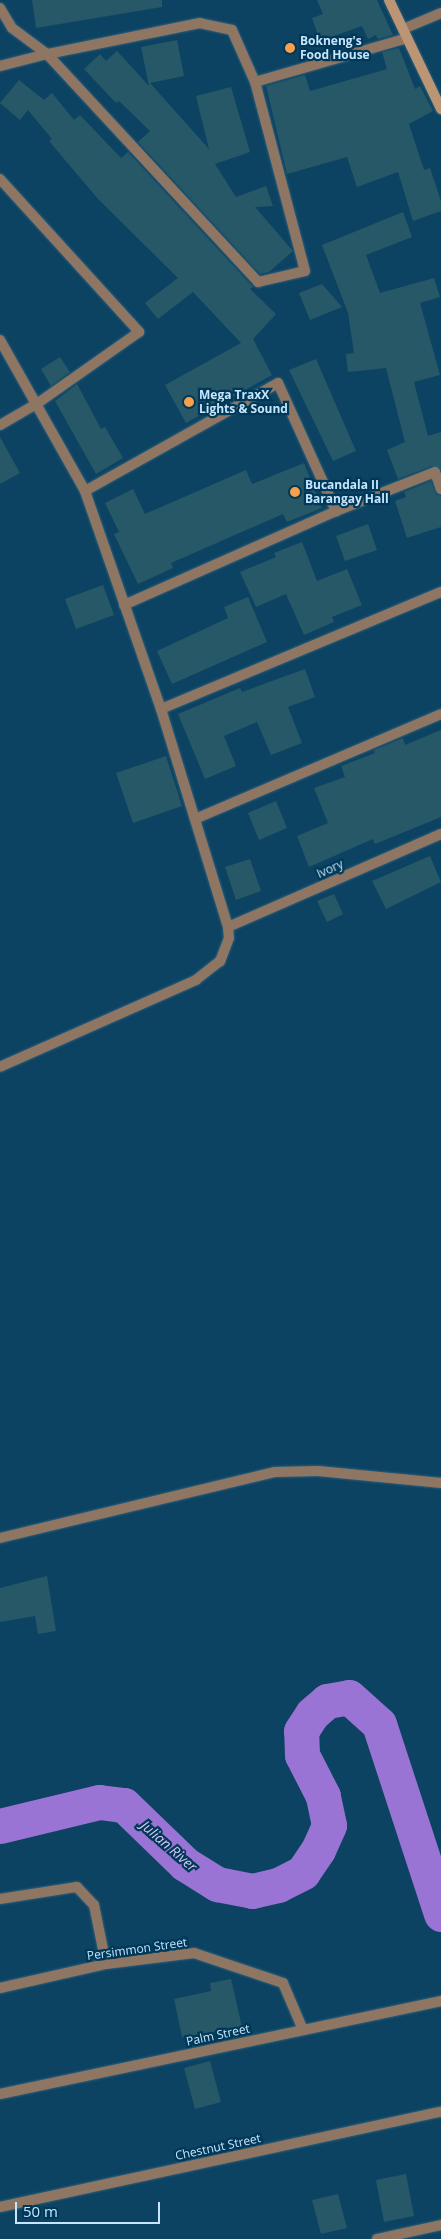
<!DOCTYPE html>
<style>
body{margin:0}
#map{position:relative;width:441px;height:2239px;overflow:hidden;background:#0d4362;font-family:"Open Sans",sans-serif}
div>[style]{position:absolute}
.river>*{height:35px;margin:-17.5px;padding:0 17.5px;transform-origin:17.5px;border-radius:17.5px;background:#9a74d4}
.building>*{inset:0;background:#275867}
.roads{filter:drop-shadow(0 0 1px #2e607e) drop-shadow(0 0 1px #2e607e)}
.minor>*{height:10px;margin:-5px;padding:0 5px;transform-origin:5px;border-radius:5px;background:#8f7662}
.secondary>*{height:10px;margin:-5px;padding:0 5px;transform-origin:5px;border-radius:5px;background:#bc9575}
.dots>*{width:14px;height:14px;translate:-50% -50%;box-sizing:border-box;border:2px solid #003857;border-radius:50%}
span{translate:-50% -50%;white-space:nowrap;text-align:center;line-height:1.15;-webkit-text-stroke:4.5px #003857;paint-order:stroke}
.poi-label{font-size:12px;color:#c6e6ff;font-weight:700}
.left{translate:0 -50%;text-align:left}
.street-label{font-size:12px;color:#c6e6ff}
.water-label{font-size:14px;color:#d7c6f7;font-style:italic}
.scale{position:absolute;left:15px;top:2202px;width:145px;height:22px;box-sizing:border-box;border:2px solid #c6e6ff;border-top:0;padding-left:6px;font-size:15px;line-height:18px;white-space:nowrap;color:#c6e6ff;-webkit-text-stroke:4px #003857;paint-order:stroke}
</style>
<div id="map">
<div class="river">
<i style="left:0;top:1826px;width:102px;rotate:-13.6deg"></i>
<i style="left:99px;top:1802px;width:25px;rotate:7deg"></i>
<i style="left:124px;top:1805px;width:85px;rotate:44deg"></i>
<i style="left:185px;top:1864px;width:38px;rotate:32deg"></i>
<i style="left:217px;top:1884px;width:36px;rotate:11deg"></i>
<i style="left:252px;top:1891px;width:27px;rotate:-13deg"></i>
<i style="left:278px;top:1885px;width:28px;rotate:-27deg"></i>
<i style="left:303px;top:1872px;width:27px;rotate:-56deg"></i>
<i style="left:318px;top:1850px;width:27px;rotate:-66deg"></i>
<i style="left:329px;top:1825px;width:30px;rotate:-102deg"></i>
<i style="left:323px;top:1796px;width:46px;rotate:-117.1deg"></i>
<i style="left:302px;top:1755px;width:24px;rotate:-92deg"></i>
<i style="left:301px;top:1731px;width:20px;rotate:-57deg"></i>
<i style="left:312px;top:1714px;width:20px;rotate:-41deg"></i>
<i style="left:327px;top:1701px;width:22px;rotate:-10deg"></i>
<i style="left:349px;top:1697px;width:40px;rotate:42deg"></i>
<i style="left:379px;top:1724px;width:200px;rotate:71.9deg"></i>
</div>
<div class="building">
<i style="clip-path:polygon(32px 0,162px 0,162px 7px,36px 28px)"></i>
<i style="clip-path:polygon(317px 0,377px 0,393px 35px,378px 39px,376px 35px,368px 39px,362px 26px,320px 41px,312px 18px,323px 14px)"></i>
<i style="clip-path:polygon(177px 40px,184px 76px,150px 83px,209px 149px,196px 96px,231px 87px,250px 152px,215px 164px,236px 197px,266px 186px,273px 206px,255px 207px,293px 251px,269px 272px,260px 274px,138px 142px,150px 131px,119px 101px,116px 103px,84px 69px,100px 54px,106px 61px,117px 51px,149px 86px,141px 47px)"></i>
<i style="clip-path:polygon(399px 48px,415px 89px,420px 86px,433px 111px,409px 124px,424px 170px,430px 168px,441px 201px,441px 211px,413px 221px,398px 172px,357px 187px,347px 157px,287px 174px,266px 86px,305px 75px,310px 91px,387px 69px,382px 52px)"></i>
<i style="clip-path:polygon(19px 80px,44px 100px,52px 93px,74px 120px,80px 115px,121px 158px,128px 152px,253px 287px,250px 289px,276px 314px,253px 339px,272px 375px,186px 423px,165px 385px,241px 343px,193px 292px,158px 319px,145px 303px,178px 278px,98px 199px,49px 141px,52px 139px,28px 110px,20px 120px,0 103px)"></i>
<i style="clip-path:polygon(403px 212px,412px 237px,366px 255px,380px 293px,434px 278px,440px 297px,420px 303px,440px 375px,414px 382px,428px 436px,441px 432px,441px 469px,432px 466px,398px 479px,387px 450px,405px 442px,386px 368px,348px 372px,346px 354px,354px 353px,348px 313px,322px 245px)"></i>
<i style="clip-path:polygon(322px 284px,342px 307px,310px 320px,299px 293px)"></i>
<i style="clip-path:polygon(60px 357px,70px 372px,51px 386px,41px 369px)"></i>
<i style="clip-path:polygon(316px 359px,356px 451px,333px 461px,289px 370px)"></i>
<i style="clip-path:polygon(77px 384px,101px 429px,105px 427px,123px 458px,96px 474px,55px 401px)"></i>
<i style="clip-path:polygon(0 437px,20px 473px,0 484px)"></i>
<i style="clip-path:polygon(304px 463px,322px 508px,287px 522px,283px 514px,171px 563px,173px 568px,138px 584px,114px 534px,119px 532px,105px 503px,133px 489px,145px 514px,246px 470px,252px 484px)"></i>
<i style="clip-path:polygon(431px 481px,436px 494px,441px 496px,441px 527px,407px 538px,395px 501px,406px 497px,404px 492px)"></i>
<i style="clip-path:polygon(368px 524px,377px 550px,345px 561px,336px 536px)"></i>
<i style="clip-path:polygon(302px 542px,317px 581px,347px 569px,362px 605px,332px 617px,334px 622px,304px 635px,286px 594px,256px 607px,240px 572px,276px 557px,274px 553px)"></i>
<i style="clip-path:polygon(103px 585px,114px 615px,76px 629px,65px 599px)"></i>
<i style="clip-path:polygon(248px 597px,267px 642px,172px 684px,157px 651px,228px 618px,224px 607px)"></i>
<i style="clip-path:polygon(305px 669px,315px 697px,288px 707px,302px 743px,271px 755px,257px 722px,224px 736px,236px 766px,205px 779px,178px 714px,240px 688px,242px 692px)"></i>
<i style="clip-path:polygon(441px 730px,441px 817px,375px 844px,373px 839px,309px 867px,297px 836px,328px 823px,314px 788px,345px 777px,341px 766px,375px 753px,374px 750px,403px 738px,405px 745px)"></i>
<i style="clip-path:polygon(166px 756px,182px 806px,133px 823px,116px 773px)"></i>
<i style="clip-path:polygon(276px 801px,287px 828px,259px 840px,248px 813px)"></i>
<i style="clip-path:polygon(430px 856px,441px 882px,386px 909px,372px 881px)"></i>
<i style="clip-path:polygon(250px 859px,261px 891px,236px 900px,225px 867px)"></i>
<i style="clip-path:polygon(334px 894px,343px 914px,327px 922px,317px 901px)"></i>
<i style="clip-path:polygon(47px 1576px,56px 1631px,38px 1634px,35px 1616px,0 1622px,0 1588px)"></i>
<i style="clip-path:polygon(231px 1979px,242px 2027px,182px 2037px,174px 1999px,211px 1991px,210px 1983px)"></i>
<i style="clip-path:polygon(210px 2061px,221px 2102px,195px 2109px,184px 2068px)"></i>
<i style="clip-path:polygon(406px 2174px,414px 2216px,384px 2222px,376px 2180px)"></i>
<i style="clip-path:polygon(338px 2194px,347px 2228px,321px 2234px,312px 2200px)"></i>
</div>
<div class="roads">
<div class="minor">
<i style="left:0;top:8px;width:23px;rotate:59deg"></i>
<i style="left:12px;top:28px;width:44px;rotate:36.6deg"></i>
<i style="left:47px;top:54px;width:311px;rotate:47.2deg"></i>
<i style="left:258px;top:282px;width:48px;rotate:-13.2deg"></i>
<i style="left:305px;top:271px;width:196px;rotate:-104.8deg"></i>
<i style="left:255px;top:82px;width:57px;rotate:-113.9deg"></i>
<i style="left:232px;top:30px;width:33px;rotate:-168deg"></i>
<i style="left:200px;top:23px;width:156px;rotate:168.5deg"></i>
<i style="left:47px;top:54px;width:49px;rotate:165.7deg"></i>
<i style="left:403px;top:29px;width:41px;rotate:-22.8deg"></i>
<i style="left:255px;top:82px;width:158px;rotate:-16.1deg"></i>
<i style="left:0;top:179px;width:207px;rotate:47.7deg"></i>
<i style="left:139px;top:332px;width:123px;rotate:144.9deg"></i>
<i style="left:38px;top:403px;width:44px;rotate:149.9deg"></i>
<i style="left:0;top:340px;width:173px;rotate:60.6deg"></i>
<i style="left:85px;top:491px;width:231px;rotate:70.8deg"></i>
<i style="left:161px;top:709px;width:228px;rotate:72.9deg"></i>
<i style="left:228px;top:927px;width:11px;rotate:85deg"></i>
<i style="left:229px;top:938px;width:25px;rotate:111deg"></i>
<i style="left:220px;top:961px;width:31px;rotate:142deg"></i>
<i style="left:196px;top:980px;width:214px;rotate:156.1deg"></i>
<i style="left:85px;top:491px;width:221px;rotate:-29.2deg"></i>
<i style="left:278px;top:383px;width:141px;rotate:65.6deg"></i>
<i style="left:124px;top:605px;width:232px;rotate:-23.9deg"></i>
<i style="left:336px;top:511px;width:106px;rotate:-21.5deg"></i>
<i style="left:435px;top:472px;width:18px;rotate:71deg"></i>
<i style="left:161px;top:709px;width:303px;rotate:-22.7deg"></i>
<i style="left:195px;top:819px;width:267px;rotate:-23.1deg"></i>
<i style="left:228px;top:927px;width:232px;rotate:-23.6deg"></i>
<i style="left:0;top:1538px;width:283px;rotate:-13.5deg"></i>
<i style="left:275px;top:1472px;width:43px;rotate:-1.3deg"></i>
<i style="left:318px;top:1471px;width:124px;rotate:5.6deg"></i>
<i style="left:0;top:1899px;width:78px;rotate:-8.9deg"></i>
<i style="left:77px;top:1887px;width:25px;rotate:47deg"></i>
<i style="left:94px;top:1905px;width:60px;rotate:78.5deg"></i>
<i style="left:0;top:1988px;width:109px;rotate:-12.8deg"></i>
<i style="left:106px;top:1964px;width:89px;rotate:-7.1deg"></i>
<i style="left:194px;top:1953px;width:94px;rotate:18.6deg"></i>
<i style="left:283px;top:1983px;width:51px;rotate:66.9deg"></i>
<i style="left:0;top:2094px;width:451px;rotate:-11.9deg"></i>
<i style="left:0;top:2207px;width:451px;rotate:-12.2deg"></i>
<i style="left:377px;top:2239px;width:66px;rotate:-12.3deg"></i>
</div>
<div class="secondary">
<i style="left:389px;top:0;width:121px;rotate:64.5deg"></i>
</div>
</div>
<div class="dots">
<i style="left:290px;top:48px;background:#f9a04d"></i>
<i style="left:189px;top:402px;background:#f9a04d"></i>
<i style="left:295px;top:492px;background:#f9a04d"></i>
</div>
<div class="poi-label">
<span class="left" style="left:300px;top:48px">Bokneng's<br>Food House</span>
<span class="left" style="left:199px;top:402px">Mega TraxX<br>Lights &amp; Sound</span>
<span class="left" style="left:305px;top:492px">Bucandala II<br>Barangay Hall</span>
</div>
<div class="street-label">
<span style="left:330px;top:869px;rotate:-24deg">Ivory</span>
<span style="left:137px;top:1949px;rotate:-8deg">Persimmon Street</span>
<span style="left:218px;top:2035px;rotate:-12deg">Palm Street</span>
<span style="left:218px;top:2147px;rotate:-12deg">Chestnut Street</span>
</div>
<div class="water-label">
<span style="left:169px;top:1846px;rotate:41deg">Julian River</span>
</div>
<div class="scale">50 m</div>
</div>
